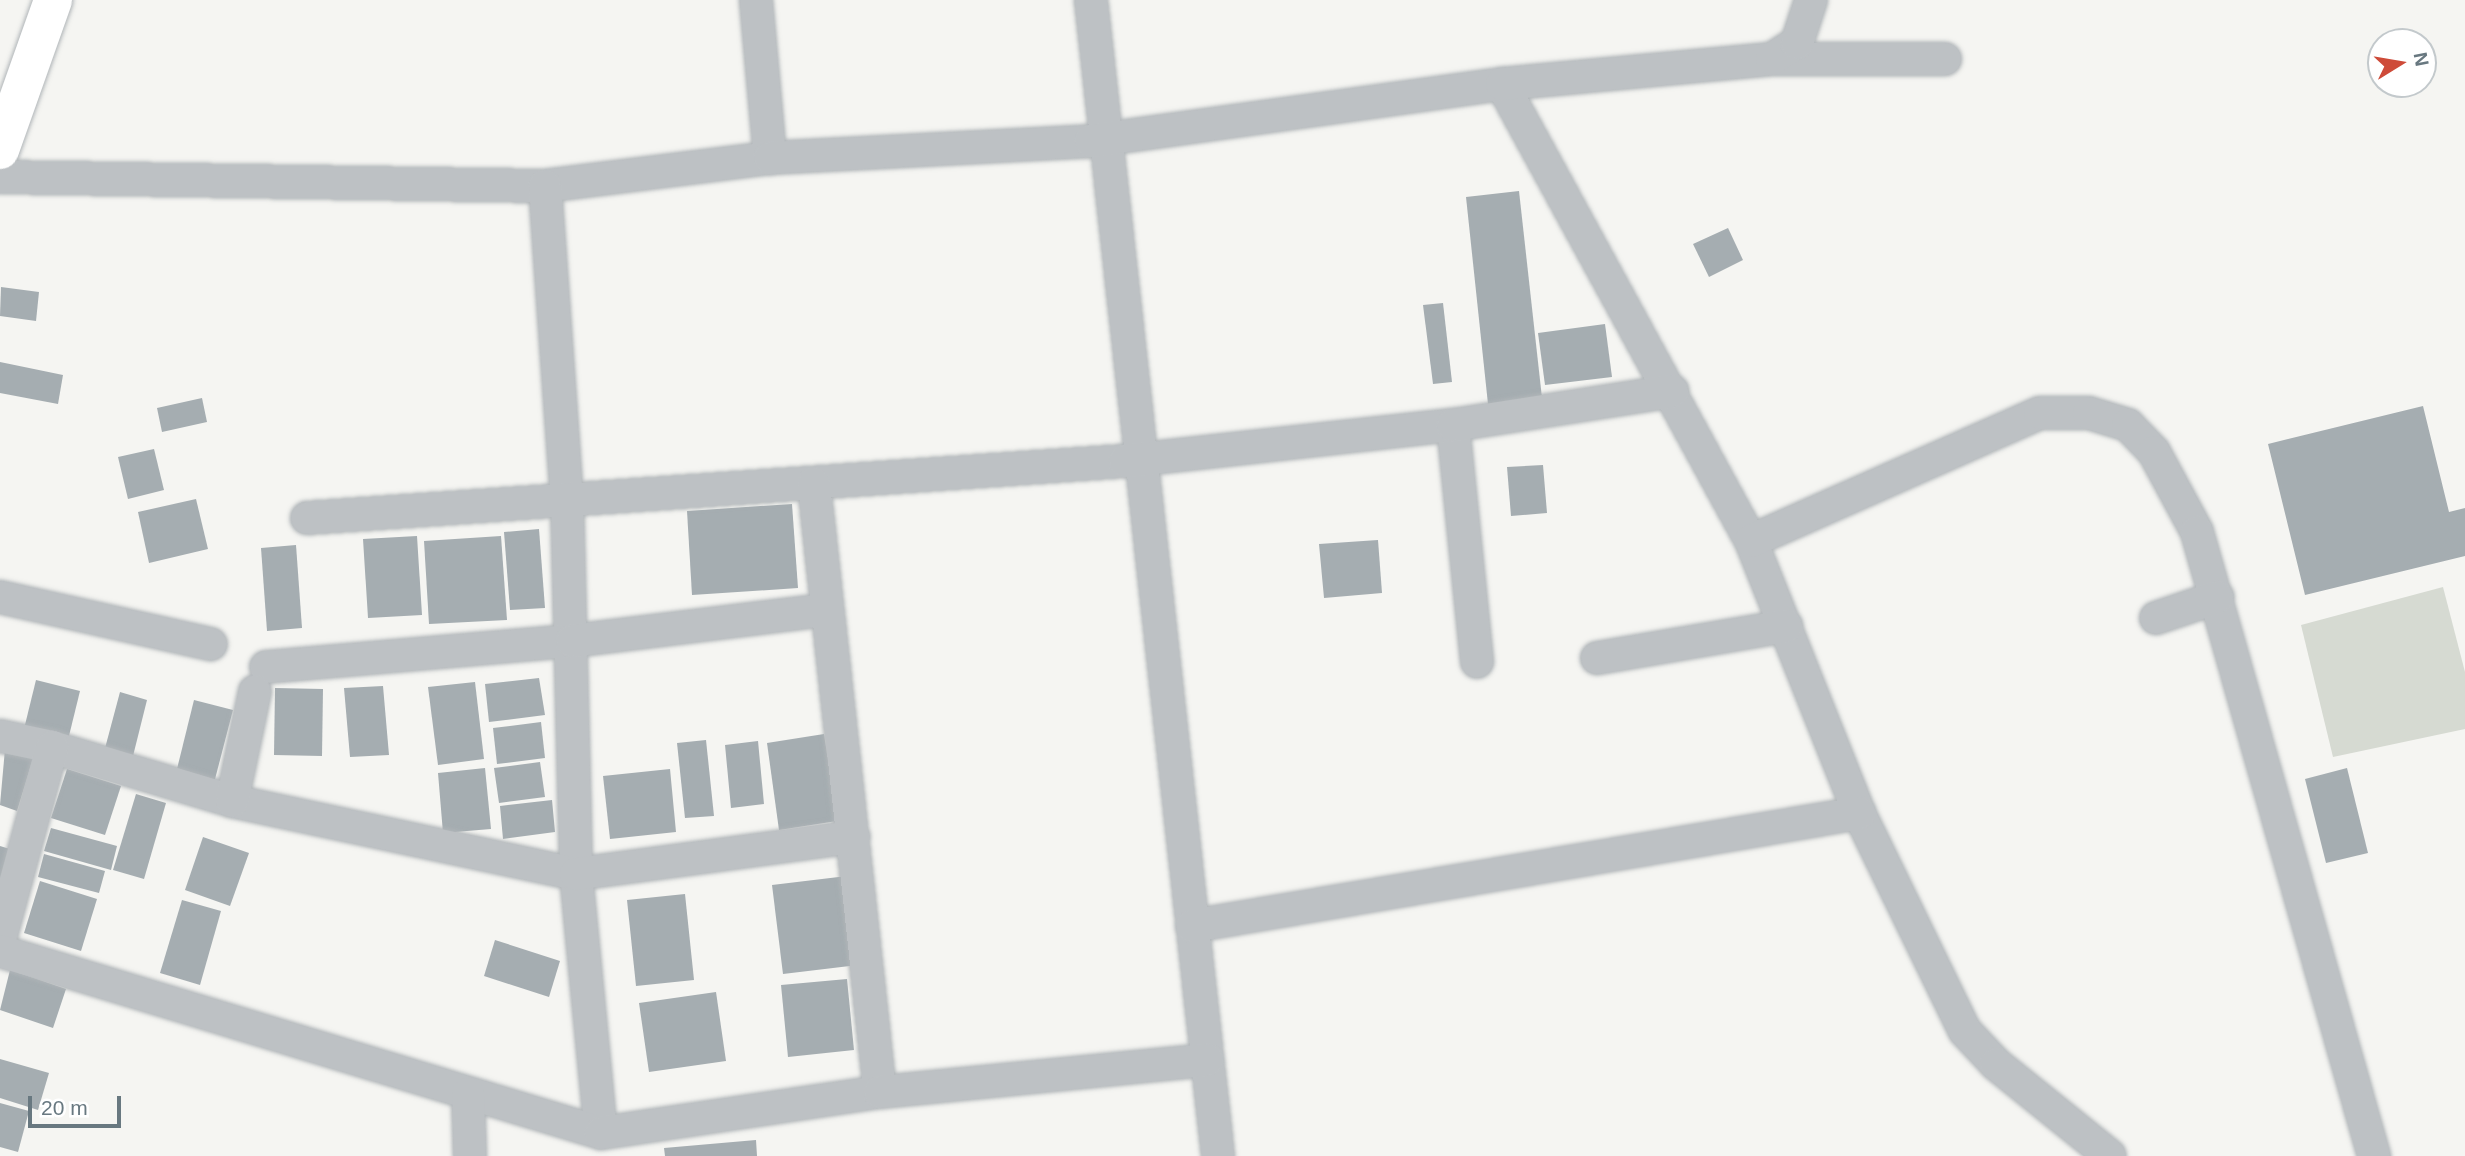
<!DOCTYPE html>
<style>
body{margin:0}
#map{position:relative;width:2465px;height:1156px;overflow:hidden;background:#f5f5f2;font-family:Helvetica,sans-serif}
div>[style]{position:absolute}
.green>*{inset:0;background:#d6dad2}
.building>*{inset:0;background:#a5adb1}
.roads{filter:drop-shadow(0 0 2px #b0b5b8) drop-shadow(0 0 2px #b0b5b8)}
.street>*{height:32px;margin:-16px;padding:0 16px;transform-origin:16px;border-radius:16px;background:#bdc1c4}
.secondary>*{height:38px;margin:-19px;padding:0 19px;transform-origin:19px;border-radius:19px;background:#fff}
span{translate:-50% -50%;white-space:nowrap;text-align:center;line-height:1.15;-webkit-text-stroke:7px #fff;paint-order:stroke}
.north{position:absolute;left:2367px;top:28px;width:70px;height:70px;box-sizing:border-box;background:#fff;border:2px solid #c3c9cc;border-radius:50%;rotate:79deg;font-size:19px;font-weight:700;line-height:28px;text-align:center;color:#687880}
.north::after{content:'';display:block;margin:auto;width:24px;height:32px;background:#ce4b39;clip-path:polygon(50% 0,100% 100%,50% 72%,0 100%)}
.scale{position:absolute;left:28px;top:1096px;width:93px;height:32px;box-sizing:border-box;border:4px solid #687880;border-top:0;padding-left:9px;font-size:21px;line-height:24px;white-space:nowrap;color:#687880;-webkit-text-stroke:5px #fff;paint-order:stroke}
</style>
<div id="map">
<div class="green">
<i style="clip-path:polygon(2443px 587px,2465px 672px,2465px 729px,2333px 757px,2301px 625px)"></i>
</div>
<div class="building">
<i style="clip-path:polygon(1519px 191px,1542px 398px,1488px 404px,1466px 197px)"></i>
<i style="clip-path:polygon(1728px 228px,1743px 260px,1709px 277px,1693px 244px)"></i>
<i style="clip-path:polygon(1px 287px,39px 292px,36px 321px,0 316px)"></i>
<i style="clip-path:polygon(1443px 303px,1452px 382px,1433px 384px,1423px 305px)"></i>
<i style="clip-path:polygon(1605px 324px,1612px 377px,1545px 385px,1538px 333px)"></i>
<i style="clip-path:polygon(0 362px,63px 375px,58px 404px,0 393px)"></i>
<i style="clip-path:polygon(202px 398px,207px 422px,162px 432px,157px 408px)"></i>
<i style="clip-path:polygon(2423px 406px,2449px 512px,2465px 508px,2465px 556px,2305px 595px,2268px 444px)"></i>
<i style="clip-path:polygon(154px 449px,164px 490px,128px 499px,118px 457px)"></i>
<i style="clip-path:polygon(1543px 465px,1547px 513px,1511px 516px,1507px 467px)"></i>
<i style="clip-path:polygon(196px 499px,208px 549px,149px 563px,138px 512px)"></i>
<i style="clip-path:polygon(792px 504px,798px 588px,692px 595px,687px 511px)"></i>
<i style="clip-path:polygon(539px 529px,545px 608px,510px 610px,504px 532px)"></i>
<i style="clip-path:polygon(417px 536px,422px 615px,368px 618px,363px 539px)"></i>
<i style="clip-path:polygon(501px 536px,507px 620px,429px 624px,424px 541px)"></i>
<i style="clip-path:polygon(1378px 540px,1382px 593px,1324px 598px,1319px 544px)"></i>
<i style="clip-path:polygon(296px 545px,302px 628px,267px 631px,261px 548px)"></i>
<i style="clip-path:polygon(539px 678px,545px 715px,489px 722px,485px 684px)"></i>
<i style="clip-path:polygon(36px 680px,80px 691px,67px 744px,23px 733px)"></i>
<i style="clip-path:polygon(475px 682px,484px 759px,438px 765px,428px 687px)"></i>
<i style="clip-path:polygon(383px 686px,389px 755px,350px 757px,344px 688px)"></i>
<i style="clip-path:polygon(275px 688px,323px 689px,322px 756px,274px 755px)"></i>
<i style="clip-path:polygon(120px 692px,147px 700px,132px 760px,104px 752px)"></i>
<i style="clip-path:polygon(194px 700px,233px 710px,214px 783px,176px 773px)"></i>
<i style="clip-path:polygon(541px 722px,545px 758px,497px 764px,493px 728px)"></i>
<i style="clip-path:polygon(824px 734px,837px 821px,779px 830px,767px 743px)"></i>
<i style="clip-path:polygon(706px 740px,714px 816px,685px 818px,677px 743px)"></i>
<i style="clip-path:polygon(758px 741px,764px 804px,731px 808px,725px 745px)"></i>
<i style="clip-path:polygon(5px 749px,33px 758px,17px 811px,0 805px)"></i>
<i style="clip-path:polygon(540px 762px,545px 797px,499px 803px,494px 768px)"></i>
<i style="clip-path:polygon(485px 768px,491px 829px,443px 833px,438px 773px)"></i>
<i style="clip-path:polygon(2347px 768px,2368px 853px,2326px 863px,2305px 779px)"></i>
<i style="clip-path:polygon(67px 769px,121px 786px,105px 835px,51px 818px)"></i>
<i style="clip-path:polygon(670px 769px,676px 832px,610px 839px,603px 776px)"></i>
<i style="clip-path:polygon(136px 794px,166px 803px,144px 879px,113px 870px)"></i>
<i style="clip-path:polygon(552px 800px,555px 832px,503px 839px,500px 806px)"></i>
<i style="clip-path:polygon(51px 828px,117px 846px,111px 870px,44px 851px)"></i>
<i style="clip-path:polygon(203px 837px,249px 853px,230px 906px,185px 890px)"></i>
<i style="clip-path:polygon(0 846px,13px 850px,0 880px)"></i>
<i style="clip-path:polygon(44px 854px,105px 871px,99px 893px,38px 877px)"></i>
<i style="clip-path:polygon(847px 876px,858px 965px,783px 974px,772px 885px)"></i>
<i style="clip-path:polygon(40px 881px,97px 899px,81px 951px,24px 933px)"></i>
<i style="clip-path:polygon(685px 894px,694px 980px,636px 986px,627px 900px)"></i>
<i style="clip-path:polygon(182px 900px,221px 911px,200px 985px,160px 973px)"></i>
<i style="clip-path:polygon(495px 940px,560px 961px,549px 997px,484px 976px)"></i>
<i style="clip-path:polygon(10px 970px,66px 989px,53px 1028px,0 1010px)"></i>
<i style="clip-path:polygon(847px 979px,854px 1050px,788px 1057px,781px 985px)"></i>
<i style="clip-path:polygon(716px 992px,726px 1061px,649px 1072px,639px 1003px)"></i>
<i style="clip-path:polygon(0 1059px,49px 1073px,38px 1110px,0 1098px)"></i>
<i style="clip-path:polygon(0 1103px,29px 1111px,18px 1152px,0 1147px)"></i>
<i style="clip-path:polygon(756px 1140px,757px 1156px,665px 1156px,664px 1148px)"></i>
</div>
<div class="roads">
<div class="street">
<i style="left:756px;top:0;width:159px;rotate:84.9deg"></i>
<i style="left:1091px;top:0;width:1163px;rotate:83.73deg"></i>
<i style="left:1772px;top:59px;width:173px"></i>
<i style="left:1502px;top:84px;width:520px;rotate:61.42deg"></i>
<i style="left:1751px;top:541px;width:293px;rotate:68.3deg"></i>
<i style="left:1859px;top:813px;width:242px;rotate:64.1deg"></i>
<i style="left:1965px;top:1031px;width:45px;rotate:46.8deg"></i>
<i style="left:1996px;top:1064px;width:146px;rotate:38.9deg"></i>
<i style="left:0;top:177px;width:545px;rotate:0.95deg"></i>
<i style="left:545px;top:186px;width:227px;rotate:-7.1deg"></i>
<i style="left:770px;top:158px;width:321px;rotate:-3deg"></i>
<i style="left:1091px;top:141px;width:415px;rotate:-7.9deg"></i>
<i style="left:1502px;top:84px;width:271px;rotate:-5.3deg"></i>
<i style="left:1772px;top:59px;width:30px;rotate:-33deg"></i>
<i style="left:1797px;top:43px;width:45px;rotate:-72deg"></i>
<i style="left:545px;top:186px;width:314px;rotate:86deg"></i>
<i style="left:567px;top:499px;width:375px;rotate:88.6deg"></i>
<i style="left:576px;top:874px;width:260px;rotate:84.5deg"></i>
<i style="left:1453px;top:425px;width:238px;rotate:84.2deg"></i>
<i style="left:307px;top:518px;width:820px;rotate:-3.99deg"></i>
<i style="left:1125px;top:461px;width:330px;rotate:-6.3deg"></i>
<i style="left:1453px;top:425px;width:222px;rotate:-8.8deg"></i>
<i style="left:1751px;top:541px;width:316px;rotate:-23.9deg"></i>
<i style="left:2040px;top:413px;width:49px"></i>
<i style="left:2089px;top:413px;width:41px;rotate:17.1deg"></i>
<i style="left:2128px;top:425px;width:37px;rotate:46deg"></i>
<i style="left:2154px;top:452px;width:91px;rotate:61.7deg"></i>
<i style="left:2197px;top:532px;width:649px;rotate:74.16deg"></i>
<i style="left:0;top:597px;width:216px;rotate:12.6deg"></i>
<i style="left:2156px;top:618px;width:65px;rotate:-18.7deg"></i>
<i style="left:1597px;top:658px;width:192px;rotate:-9.6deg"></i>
<i style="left:266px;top:667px;width:307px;rotate:-4.9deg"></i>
<i style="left:572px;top:641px;width:256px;rotate:-7deg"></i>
<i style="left:0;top:736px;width:53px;rotate:11.9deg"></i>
<i style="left:52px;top:747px;width:188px;rotate:16.7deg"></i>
<i style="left:232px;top:801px;width:352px;rotate:12deg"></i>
<i style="left:576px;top:874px;width:280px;rotate:-7.6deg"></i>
<i style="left:232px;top:801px;width:112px;rotate:-78.2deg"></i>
<i style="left:1192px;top:926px;width:677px;rotate:-9.62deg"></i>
<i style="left:0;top:939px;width:199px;rotate:-74.8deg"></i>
<i style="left:0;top:951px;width:628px;rotate:16.85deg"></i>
<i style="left:601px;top:1133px;width:282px;rotate:-8.4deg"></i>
<i style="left:880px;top:1092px;width:612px;rotate:-96.2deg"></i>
<i style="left:880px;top:1092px;width:329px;rotate:-5.6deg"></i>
<i style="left:468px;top:1094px;width:62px;rotate:88.2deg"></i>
</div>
<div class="secondary">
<i style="left:0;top:150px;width:159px;rotate:-70.5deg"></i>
</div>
</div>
<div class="north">N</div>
<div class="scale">20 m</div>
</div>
